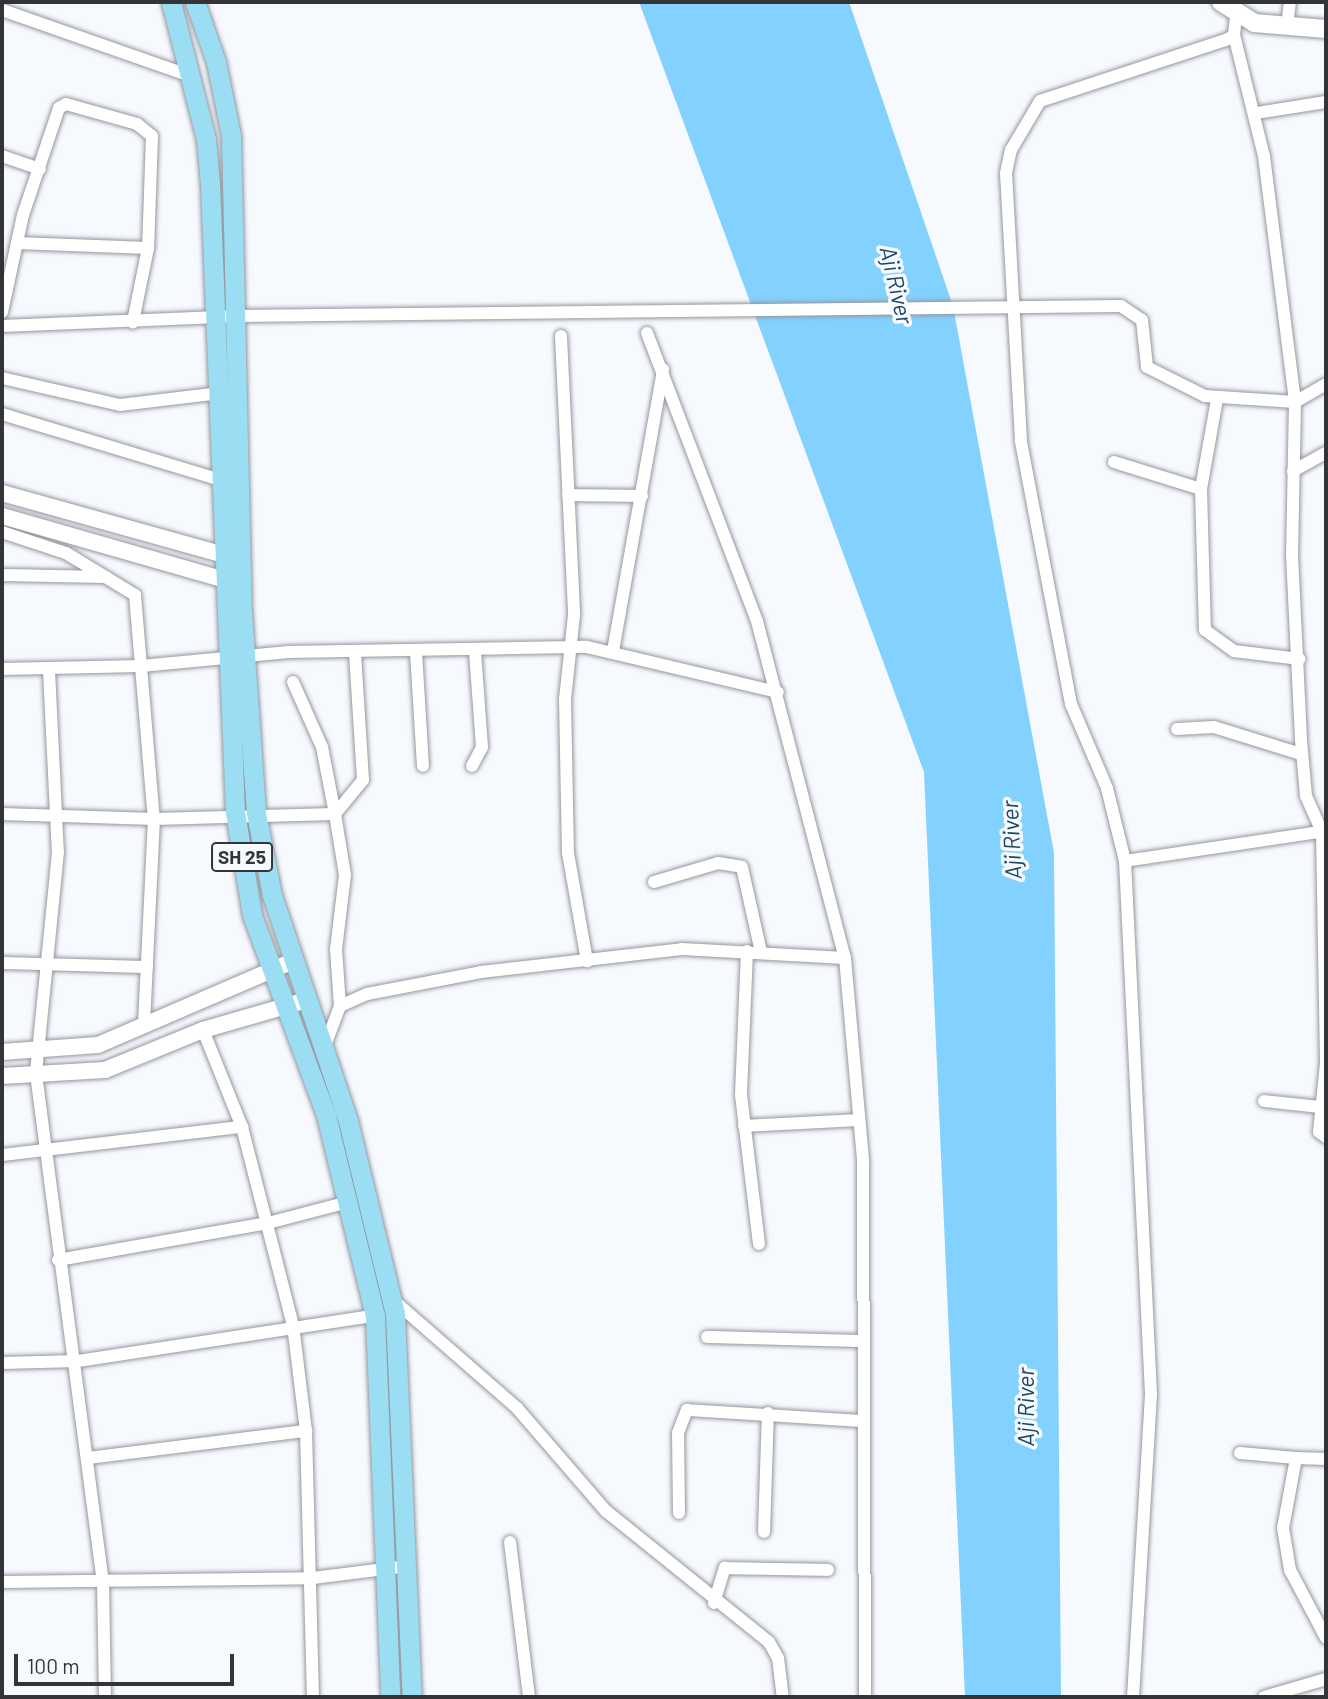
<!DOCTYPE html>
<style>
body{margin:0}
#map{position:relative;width:1328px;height:1699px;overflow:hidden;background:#f6f9fe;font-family:Barlow,sans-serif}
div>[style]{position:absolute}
.water>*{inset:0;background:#83d1fe}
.roads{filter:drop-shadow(0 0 2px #94979e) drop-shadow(0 0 2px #94979e)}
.minor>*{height:12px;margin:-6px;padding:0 6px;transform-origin:6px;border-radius:6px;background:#fff}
.tertiary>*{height:16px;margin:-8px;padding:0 8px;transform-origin:8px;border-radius:8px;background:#fff}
.secondary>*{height:18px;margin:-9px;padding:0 9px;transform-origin:9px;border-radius:9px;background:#fff}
.primary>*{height:19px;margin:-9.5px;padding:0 9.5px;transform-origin:9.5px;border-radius:9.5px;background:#9bdef4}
span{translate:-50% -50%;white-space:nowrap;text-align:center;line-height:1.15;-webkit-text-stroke:7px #f6f9fe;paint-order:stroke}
.shield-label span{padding:2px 5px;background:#f6f9fe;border:2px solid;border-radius:5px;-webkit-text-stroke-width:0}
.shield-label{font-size:19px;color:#323437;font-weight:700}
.water-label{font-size:23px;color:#1e4860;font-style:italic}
.frame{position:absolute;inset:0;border:4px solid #323437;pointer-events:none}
.scale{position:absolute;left:14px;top:1654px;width:220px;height:32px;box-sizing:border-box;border:4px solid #323437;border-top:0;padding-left:9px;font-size:21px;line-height:24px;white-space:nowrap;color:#323437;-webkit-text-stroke:5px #f6f9fe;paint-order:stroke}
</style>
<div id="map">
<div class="water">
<i style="clip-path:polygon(639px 2px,849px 2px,953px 306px,1054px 853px,1061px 1697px,965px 1697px,924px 772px)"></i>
</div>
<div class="roads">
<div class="minor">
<i style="left:2px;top:10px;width:199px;rotate:19.3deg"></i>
<i style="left:1287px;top:26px;width:24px;rotate:-83deg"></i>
<i style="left:1234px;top:35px;width:125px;rotate:76.1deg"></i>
<i style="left:1264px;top:156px;width:248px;rotate:82.8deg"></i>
<i style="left:1295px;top:402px;width:153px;rotate:91.1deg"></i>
<i style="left:1292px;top:555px;width:185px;rotate:87.2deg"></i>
<i style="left:1301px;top:740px;width:56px;rotate:84.9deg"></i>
<i style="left:1306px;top:796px;width:39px;rotate:66deg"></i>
<i style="left:1322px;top:832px;width:229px;rotate:89deg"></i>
<i style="left:1257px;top:113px;width:70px;rotate:-9.1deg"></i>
<i style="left:2px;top:156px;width:40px;rotate:18.9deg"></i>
<i style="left:17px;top:243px;width:131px;rotate:2.2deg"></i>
<i style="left:148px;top:248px;width:76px;rotate:101.5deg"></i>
<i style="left:2px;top:312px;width:99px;rotate:-77.8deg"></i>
<i style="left:23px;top:215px;width:113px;rotate:-71.4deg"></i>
<i style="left:59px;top:108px;width:8px;rotate:-30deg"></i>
<i style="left:66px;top:104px;width:74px;rotate:15.7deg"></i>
<i style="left:137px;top:124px;width:19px;rotate:39deg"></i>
<i style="left:152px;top:136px;width:112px;rotate:92deg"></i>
<i style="left:2px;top:326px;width:235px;rotate:-2.4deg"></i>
<i style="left:237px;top:316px;width:884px;rotate:-0.65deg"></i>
<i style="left:1121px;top:306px;width:25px;rotate:34deg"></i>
<i style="left:1142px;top:320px;width:47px;rotate:83.9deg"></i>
<i style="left:1147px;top:367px;width:65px;rotate:26.6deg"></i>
<i style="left:1205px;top:396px;width:90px;rotate:3.8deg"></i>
<i style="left:1295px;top:402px;width:36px;rotate:-30deg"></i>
<i style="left:647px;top:333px;width:308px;rotate:69.1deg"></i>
<i style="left:757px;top:621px;width:348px;rotate:75.4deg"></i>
<i style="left:845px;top:958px;width:204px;rotate:84.9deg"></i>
<i style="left:863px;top:1161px;width:536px;rotate:89.79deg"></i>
<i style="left:561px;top:336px;width:279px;rotate:87.3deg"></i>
<i style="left:574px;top:615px;width:84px;rotate:96.1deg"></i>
<i style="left:565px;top:699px;width:154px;rotate:88.9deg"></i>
<i style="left:568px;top:853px;width:110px;rotate:80deg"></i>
<i style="left:2px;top:378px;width:121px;rotate:12.9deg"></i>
<i style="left:120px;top:405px;width:101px;rotate:-6.8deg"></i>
<i style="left:1217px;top:399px;width:91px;rotate:100.1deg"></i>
<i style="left:1201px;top:489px;width:141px;rotate:88.4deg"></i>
<i style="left:1205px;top:630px;width:36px;rotate:36deg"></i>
<i style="left:1234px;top:651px;width:66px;rotate:6.9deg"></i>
<i style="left:2px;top:414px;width:232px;rotate:16.8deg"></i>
<i style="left:1114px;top:462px;width:91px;rotate:17.2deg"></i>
<i style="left:1293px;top:471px;width:38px;rotate:-29deg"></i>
<i style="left:568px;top:495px;width:74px;rotate:0.8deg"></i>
<i style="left:2px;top:532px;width:67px;rotate:18.2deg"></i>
<i style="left:66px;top:553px;width:81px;rotate:31.3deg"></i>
<i style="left:135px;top:595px;width:225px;rotate:85.2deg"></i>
<i style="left:154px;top:819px;width:208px;rotate:92.8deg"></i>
<i style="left:2px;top:575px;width:104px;rotate:1.1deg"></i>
<i style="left:613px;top:651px;width:286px;rotate:-79.9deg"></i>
<i style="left:416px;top:652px;width:114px;rotate:86.5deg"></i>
<i style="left:2px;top:669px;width:139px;rotate:-1.2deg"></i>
<i style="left:141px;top:666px;width:148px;rotate:-5.4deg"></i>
<i style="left:288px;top:652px;width:299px;rotate:-1deg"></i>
<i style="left:587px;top:647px;width:196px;rotate:13.3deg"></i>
<i style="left:49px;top:671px;width:181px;rotate:87.2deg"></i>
<i style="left:58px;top:852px;width:223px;rotate:95.7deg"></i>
<i style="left:36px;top:1074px;width:513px;rotate:82.5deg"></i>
<i style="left:103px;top:1583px;width:114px;rotate:89deg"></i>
<i style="left:293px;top:682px;width:71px;rotate:66deg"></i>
<i style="left:322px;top:747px;width:68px;rotate:79deg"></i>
<i style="left:1177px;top:729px;width:37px;rotate:-3deg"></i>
<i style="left:1214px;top:727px;width:91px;rotate:17.2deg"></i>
<i style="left:472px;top:766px;width:21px;rotate:-62deg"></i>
<i style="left:482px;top:747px;width:96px;rotate:-94.2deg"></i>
<i style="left:2px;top:814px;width:152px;rotate:1.9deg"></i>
<i style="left:154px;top:819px;width:181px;rotate:-1.6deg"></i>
<i style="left:335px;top:814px;width:62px;rotate:80.7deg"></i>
<i style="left:345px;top:875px;width:75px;rotate:96.9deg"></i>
<i style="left:336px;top:949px;width:57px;rotate:86deg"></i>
<i style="left:335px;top:814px;width:44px;rotate:-50.5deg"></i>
<i style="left:363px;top:780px;width:127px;rotate:-93.6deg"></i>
<i style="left:1125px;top:861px;width:203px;rotate:-8.5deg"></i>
<i style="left:654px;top:882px;width:67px;rotate:-16.5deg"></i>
<i style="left:718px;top:863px;width:24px;rotate:9deg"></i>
<i style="left:742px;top:867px;width:87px;rotate:77.4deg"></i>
<i style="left:747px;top:951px;width:144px;rotate:92.4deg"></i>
<i style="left:741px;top:1095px;width:150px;rotate:83.1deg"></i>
<i style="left:2px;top:963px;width:145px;rotate:1.6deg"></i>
<i style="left:203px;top:1030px;width:105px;rotate:68.1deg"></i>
<i style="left:242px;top:1127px;width:204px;rotate:75.6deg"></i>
<i style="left:293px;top:1325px;width:107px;rotate:83deg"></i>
<i style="left:306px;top:1431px;width:266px;rotate:88.5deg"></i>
<i style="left:323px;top:1051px;width:48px;rotate:-69.3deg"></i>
<i style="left:340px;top:1006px;width:30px;rotate:-24deg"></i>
<i style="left:367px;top:994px;width:116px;rotate:-10.9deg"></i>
<i style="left:481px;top:972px;width:202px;rotate:-6.5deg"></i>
<i style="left:682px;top:949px;width:163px;rotate:3.2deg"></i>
<i style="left:1326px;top:1063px;width:69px;rotate:95.8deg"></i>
<i style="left:1319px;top:1132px;width:9px;rotate:36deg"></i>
<i style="left:1264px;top:1101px;width:55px;rotate:6.2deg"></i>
<i style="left:744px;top:1126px;width:114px;rotate:-3deg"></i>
<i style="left:2px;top:1155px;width:242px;rotate:-6.7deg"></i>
<i style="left:58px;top:1260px;width:213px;rotate:-10deg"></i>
<i style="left:268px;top:1223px;width:83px;rotate:-14.7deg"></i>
<i style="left:392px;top:1299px;width:166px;rotate:41.1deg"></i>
<i style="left:517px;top:1408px;width:136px;rotate:49.2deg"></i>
<i style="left:606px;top:1511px;width:209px;rotate:38.8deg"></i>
<i style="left:769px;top:1642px;width:18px;rotate:61deg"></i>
<i style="left:778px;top:1658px;width:39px;rotate:83deg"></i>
<i style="left:707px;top:1337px;width:155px;rotate:1.5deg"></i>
<i style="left:2px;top:1363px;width:76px;rotate:-1.5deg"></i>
<i style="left:78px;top:1361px;width:304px;rotate:-8.7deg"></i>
<i style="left:1240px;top:1453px;width:56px;rotate:5.1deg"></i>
<i style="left:88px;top:1458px;width:220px;rotate:-7.1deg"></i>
<i style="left:1326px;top:1459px;width:30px;rotate:-178deg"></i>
<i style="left:1296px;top:1458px;width:71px;rotate:100.5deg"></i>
<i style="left:1283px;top:1528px;width:43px;rotate:80.5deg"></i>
<i style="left:1290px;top:1570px;width:77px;rotate:62.1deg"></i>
<i style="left:679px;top:1513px;width:80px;rotate:-90.7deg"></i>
<i style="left:678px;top:1433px;width:25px;rotate:-69deg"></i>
<i style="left:687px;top:1410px;width:177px;rotate:3.6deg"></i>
<i style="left:764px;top:1532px;width:119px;rotate:-88.1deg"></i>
<i style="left:510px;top:1542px;width:156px;rotate:83deg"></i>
<i style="left:2px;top:1582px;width:311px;rotate:-0.7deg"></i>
<i style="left:313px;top:1578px;width:96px;rotate:-7.2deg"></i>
<i style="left:714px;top:1603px;width:37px;rotate:-73deg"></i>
<i style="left:725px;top:1568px;width:103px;rotate:1.1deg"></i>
<i style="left:1133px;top:1697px;width:304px;rotate:-86.6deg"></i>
<i style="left:1151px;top:1394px;width:534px;rotate:-92.79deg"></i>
<i style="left:1125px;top:861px;width:75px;rotate:-103.9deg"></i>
<i style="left:1107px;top:788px;width:91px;rotate:-113.2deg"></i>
<i style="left:1071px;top:704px;width:268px;rotate:-100.8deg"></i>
<i style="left:1021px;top:441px;width:268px;rotate:-93.2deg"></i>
<i style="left:1006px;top:173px;width:24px;rotate:-78deg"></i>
<i style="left:1011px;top:150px;width:57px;rotate:-59.4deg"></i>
<i style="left:1040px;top:101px;width:196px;rotate:-18.2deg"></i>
<i style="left:1226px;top:40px;width:9px;rotate:-32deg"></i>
<i style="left:1234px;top:35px;width:19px;rotate:-84deg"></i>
<i style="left:1264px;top:1697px;width:65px;rotate:-16.2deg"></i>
</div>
<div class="tertiary">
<i style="left:2px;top:493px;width:242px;rotate:15.6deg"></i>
<i style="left:2px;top:516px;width:242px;rotate:16deg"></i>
<i style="left:2px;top:1052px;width:96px;rotate:-4.2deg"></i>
<i style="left:98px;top:1045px;width:212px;rotate:-23.3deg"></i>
<i style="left:2px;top:1076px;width:103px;rotate:-3.3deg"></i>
<i style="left:105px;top:1070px;width:106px;rotate:-22.2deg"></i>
<i style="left:203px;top:1030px;width:108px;rotate:-16.1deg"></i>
</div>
<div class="secondary">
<i style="left:1221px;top:2px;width:39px;rotate:32deg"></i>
<i style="left:1254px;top:23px;width:72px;rotate:4.8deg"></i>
</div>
<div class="primary">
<i style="left:171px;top:2px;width:141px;rotate:75.7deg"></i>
<i style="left:206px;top:139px;width:45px;rotate:84.9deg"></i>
<i style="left:210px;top:184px;width:628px;rotate:87.72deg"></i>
<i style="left:235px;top:812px;width:104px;rotate:80.6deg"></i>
<i style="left:252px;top:915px;width:213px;rotate:69.7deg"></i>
<i style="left:326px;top:1115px;width:207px;rotate:76.3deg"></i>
<i style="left:375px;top:1316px;width:381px;rotate:87.7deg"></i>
<i style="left:195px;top:2px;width:64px;rotate:70.7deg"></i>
<i style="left:216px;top:62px;width:76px;rotate:78.5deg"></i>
<i style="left:231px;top:136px;width:476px;rotate:88.7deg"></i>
<i style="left:242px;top:612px;width:201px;rotate:86deg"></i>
<i style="left:256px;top:813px;width:84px;rotate:79deg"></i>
<i style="left:272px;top:895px;width:238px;rotate:71.4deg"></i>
<i style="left:348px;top:1121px;width:199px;rotate:76.3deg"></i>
<i style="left:395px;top:1314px;width:383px;rotate:87.5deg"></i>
</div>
</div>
<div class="shield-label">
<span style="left:242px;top:857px">SH 25</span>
</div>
<div class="water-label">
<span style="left:897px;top:285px;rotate:77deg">Aji River</span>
<span style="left:1011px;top:840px;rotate:-93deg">Aji River</span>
<span style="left:1025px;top:1407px;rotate:-90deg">Aji River</span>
</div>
<div class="frame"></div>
<div class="scale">100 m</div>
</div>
